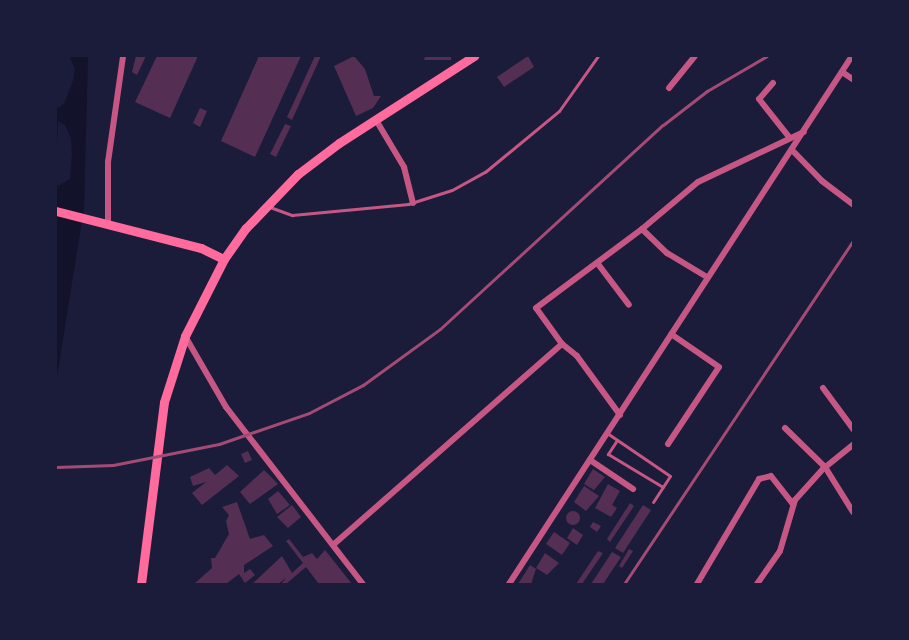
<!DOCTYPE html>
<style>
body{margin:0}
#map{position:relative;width:909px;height:640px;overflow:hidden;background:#1b1b3a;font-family:"Archivo Narrow",sans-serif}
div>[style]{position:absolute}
.water>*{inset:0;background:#12122b}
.building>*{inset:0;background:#542f53}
.round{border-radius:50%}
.service>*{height:3px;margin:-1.5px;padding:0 1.5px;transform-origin:1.5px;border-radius:1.5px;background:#c65784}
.minor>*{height:6px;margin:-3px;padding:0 3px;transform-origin:3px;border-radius:3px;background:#c65784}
.trunk>*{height:9px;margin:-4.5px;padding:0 4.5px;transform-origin:4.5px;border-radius:4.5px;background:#ff6b9d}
.rail>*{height:3px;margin:-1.5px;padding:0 1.5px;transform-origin:1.5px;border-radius:1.5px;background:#a44b75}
span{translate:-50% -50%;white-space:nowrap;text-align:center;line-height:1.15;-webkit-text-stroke:6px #1b1b3a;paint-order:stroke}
.frame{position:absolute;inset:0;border:57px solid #1b1b3a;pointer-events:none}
</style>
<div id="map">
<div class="water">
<i style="clip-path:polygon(88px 56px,84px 208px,56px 383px,56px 182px,58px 186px,70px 179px,72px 154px,71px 139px,65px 125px,58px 121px,56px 173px,56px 104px,58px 108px,64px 104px,73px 81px,75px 69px,70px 57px)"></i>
</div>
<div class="building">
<i style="clip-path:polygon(136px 56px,146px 56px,137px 75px,132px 72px)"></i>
<i style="clip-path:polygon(157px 56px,198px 56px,170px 118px,135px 102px)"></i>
<i style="clip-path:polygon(259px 56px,301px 56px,255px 157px,221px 141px)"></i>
<i style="clip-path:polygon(315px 56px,321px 56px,292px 120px,287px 117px)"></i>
<i style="clip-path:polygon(354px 56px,365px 69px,374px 96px,381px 96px,373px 108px,356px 116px,334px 66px)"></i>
<i style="clip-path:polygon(425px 56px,451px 56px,451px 60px,424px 60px)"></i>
<i style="clip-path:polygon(528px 56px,534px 67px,504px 87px,497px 77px)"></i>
<i style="clip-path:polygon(200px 108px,207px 111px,200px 127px,193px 123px)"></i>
<i style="clip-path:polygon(285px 124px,291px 126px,276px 157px,270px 154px)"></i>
<i style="clip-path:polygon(248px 451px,252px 460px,245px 463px,241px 454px)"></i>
<i style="clip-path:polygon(227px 465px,239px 476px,202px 505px,192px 493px,206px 482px,193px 486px,190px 477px,209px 468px,215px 475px)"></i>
<i style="clip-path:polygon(593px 469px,605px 477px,594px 490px,584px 484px)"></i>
<i style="clip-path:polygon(264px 470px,278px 484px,250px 504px,240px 492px)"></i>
<i style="clip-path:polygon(608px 484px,620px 491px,612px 505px,617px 508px,611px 517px,595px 508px)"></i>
<i style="clip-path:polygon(584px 486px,599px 496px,586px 511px,574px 502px)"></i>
<i style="clip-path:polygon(278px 491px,290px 505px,277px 514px,268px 499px)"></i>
<i style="clip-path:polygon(237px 502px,250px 539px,264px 535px,273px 546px,244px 565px,244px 573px,250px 569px,255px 575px,245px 583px,239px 574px,226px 584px,194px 584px,212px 568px,211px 558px,215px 558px,229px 534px,226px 521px,229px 515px,222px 507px)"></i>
<i style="clip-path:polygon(630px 503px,634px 506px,610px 542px,607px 539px)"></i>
<i style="clip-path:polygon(292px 505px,301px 517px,288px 528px,277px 517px)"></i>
<i style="clip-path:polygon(643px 505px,651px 510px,623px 553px,615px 548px)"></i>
<i class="round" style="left:566px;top:511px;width:14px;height:14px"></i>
<i style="clip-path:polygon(593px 522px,601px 526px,597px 532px,590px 527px)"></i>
<i style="clip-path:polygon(573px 528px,583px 535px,577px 545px,567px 538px)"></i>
<i style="clip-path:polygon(554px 532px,570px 543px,562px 555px,546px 544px)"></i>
<i style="clip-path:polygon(289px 539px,303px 557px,312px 553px,317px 559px,325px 550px,352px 584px,319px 584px,306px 567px,286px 584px,281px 584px,286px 578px,278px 584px,252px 584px,282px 556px,292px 573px,303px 563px,286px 541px)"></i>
<i style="clip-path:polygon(629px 549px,633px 551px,622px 568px,619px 566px)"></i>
<i style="clip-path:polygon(598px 551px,603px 553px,582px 584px,576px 584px)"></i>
<i style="clip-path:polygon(612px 552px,621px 557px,603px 584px,591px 584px)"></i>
<i style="clip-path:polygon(545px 553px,559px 563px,547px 575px,536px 568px)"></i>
<i style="clip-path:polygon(530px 565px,536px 569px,531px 584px,518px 584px)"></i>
</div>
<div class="service">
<i style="left:267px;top:206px;width:27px;rotate:20deg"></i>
<i style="left:292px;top:215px;width:117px;rotate:-5.4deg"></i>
<i style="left:408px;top:204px;width:46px;rotate:-17.7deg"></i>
<i style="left:452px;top:190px;width:38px;rotate:-29deg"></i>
<i style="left:485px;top:172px;width:96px;rotate:-39.5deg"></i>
<i style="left:559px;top:111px;width:67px;rotate:-54.7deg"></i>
<i style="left:607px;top:433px;width:76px;rotate:34.3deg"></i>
<i style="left:670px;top:476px;width:31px;rotate:123deg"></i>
<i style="left:617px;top:440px;width:17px;rotate:123deg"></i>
<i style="left:608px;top:454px;width:64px;rotate:31deg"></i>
</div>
<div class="minor">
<i style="left:842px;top:72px;width:14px;rotate:34deg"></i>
<i style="left:773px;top:83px;width:21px;rotate:131deg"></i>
<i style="left:759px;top:99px;width:48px;rotate:51.7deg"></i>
<i style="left:669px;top:88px;width:41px;rotate:-50.9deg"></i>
<i style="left:376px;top:120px;width:55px;rotate:59.2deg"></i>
<i style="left:404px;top:167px;width:37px;rotate:76deg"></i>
<i style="left:792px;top:150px;width:43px;rotate:45.9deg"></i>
<i style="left:822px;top:181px;width:40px;rotate:37deg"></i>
<i style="left:108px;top:224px;width:62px;rotate:-90deg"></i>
<i style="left:108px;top:162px;width:107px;rotate:-81.9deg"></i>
<i style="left:642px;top:229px;width:73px;rotate:-40deg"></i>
<i style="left:698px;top:182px;width:117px;rotate:-25.3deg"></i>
<i style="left:598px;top:264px;width:51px;rotate:52.9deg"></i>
<i style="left:185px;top:336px;width:82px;rotate:60deg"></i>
<i style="left:226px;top:407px;width:224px;rotate:52.3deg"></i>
<i style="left:823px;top:388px;width:52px;rotate:53.6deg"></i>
<i style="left:620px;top:415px;width:73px;rotate:-126.1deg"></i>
<i style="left:577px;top:356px;width:19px;rotate:-141deg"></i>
<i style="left:562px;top:344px;width:44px;rotate:-125.8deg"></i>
<i style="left:536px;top:308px;width:132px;rotate:-36.7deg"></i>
<i style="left:642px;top:229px;width:35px;rotate:44deg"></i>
<i style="left:667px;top:253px;width:47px;rotate:31deg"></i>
<i style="left:785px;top:428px;width:56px;rotate:44.3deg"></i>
<i style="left:825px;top:467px;width:53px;rotate:58.1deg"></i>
<i style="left:668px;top:444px;width:92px;rotate:-56.5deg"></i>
<i style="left:719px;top:367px;width:58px;rotate:-145.5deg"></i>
<i style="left:590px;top:460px;width:52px;rotate:34deg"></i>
<i style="left:333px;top:545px;width:305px;rotate:-41.3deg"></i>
<i style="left:509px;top:584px;width:630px;rotate:-56.99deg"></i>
<i style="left:697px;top:584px;width:122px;rotate:-59.4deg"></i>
<i style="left:759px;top:479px;width:12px;rotate:-14deg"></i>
<i style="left:771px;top:476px;width:36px;rotate:52deg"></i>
<i style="left:757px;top:584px;width:40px;rotate:-55.1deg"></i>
<i style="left:780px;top:551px;width:53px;rotate:-73.6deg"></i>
<i style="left:795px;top:500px;width:42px;rotate:-47.9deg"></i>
<i style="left:823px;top:469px;width:40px;rotate:-39deg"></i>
</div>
<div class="trunk">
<i style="left:56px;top:211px;width:150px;rotate:14.3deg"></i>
<i style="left:201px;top:248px;width:25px;rotate:26deg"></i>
<i style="left:141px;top:584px;width:183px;rotate:-82.8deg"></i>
<i style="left:164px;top:402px;width:69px;rotate:-72.3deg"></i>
<i style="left:185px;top:336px;width:86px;rotate:-63.1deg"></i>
<i style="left:224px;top:259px;width:38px;rotate:-55deg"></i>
<i style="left:246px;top:228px;width:75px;rotate:-46.1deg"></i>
<i style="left:298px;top:174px;width:51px;rotate:-37.1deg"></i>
<i style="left:339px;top:143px;width:161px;rotate:-32.8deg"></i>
</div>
<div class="rail">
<i style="left:56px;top:467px;width:57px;rotate:-2deg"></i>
<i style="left:113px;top:465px;width:108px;rotate:-11.2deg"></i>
<i style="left:219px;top:444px;width:95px;rotate:-19deg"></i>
<i style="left:309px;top:413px;width:61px;rotate:-27.4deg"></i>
<i style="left:363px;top:385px;width:95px;rotate:-36deg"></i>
<i style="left:440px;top:329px;width:302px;rotate:-42.5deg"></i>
<i style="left:663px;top:125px;width:56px;rotate:-37.7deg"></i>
<i style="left:707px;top:91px;width:69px;rotate:-30.3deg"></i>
<i style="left:624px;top:584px;width:415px;rotate:-56.3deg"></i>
</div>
<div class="frame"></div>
</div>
